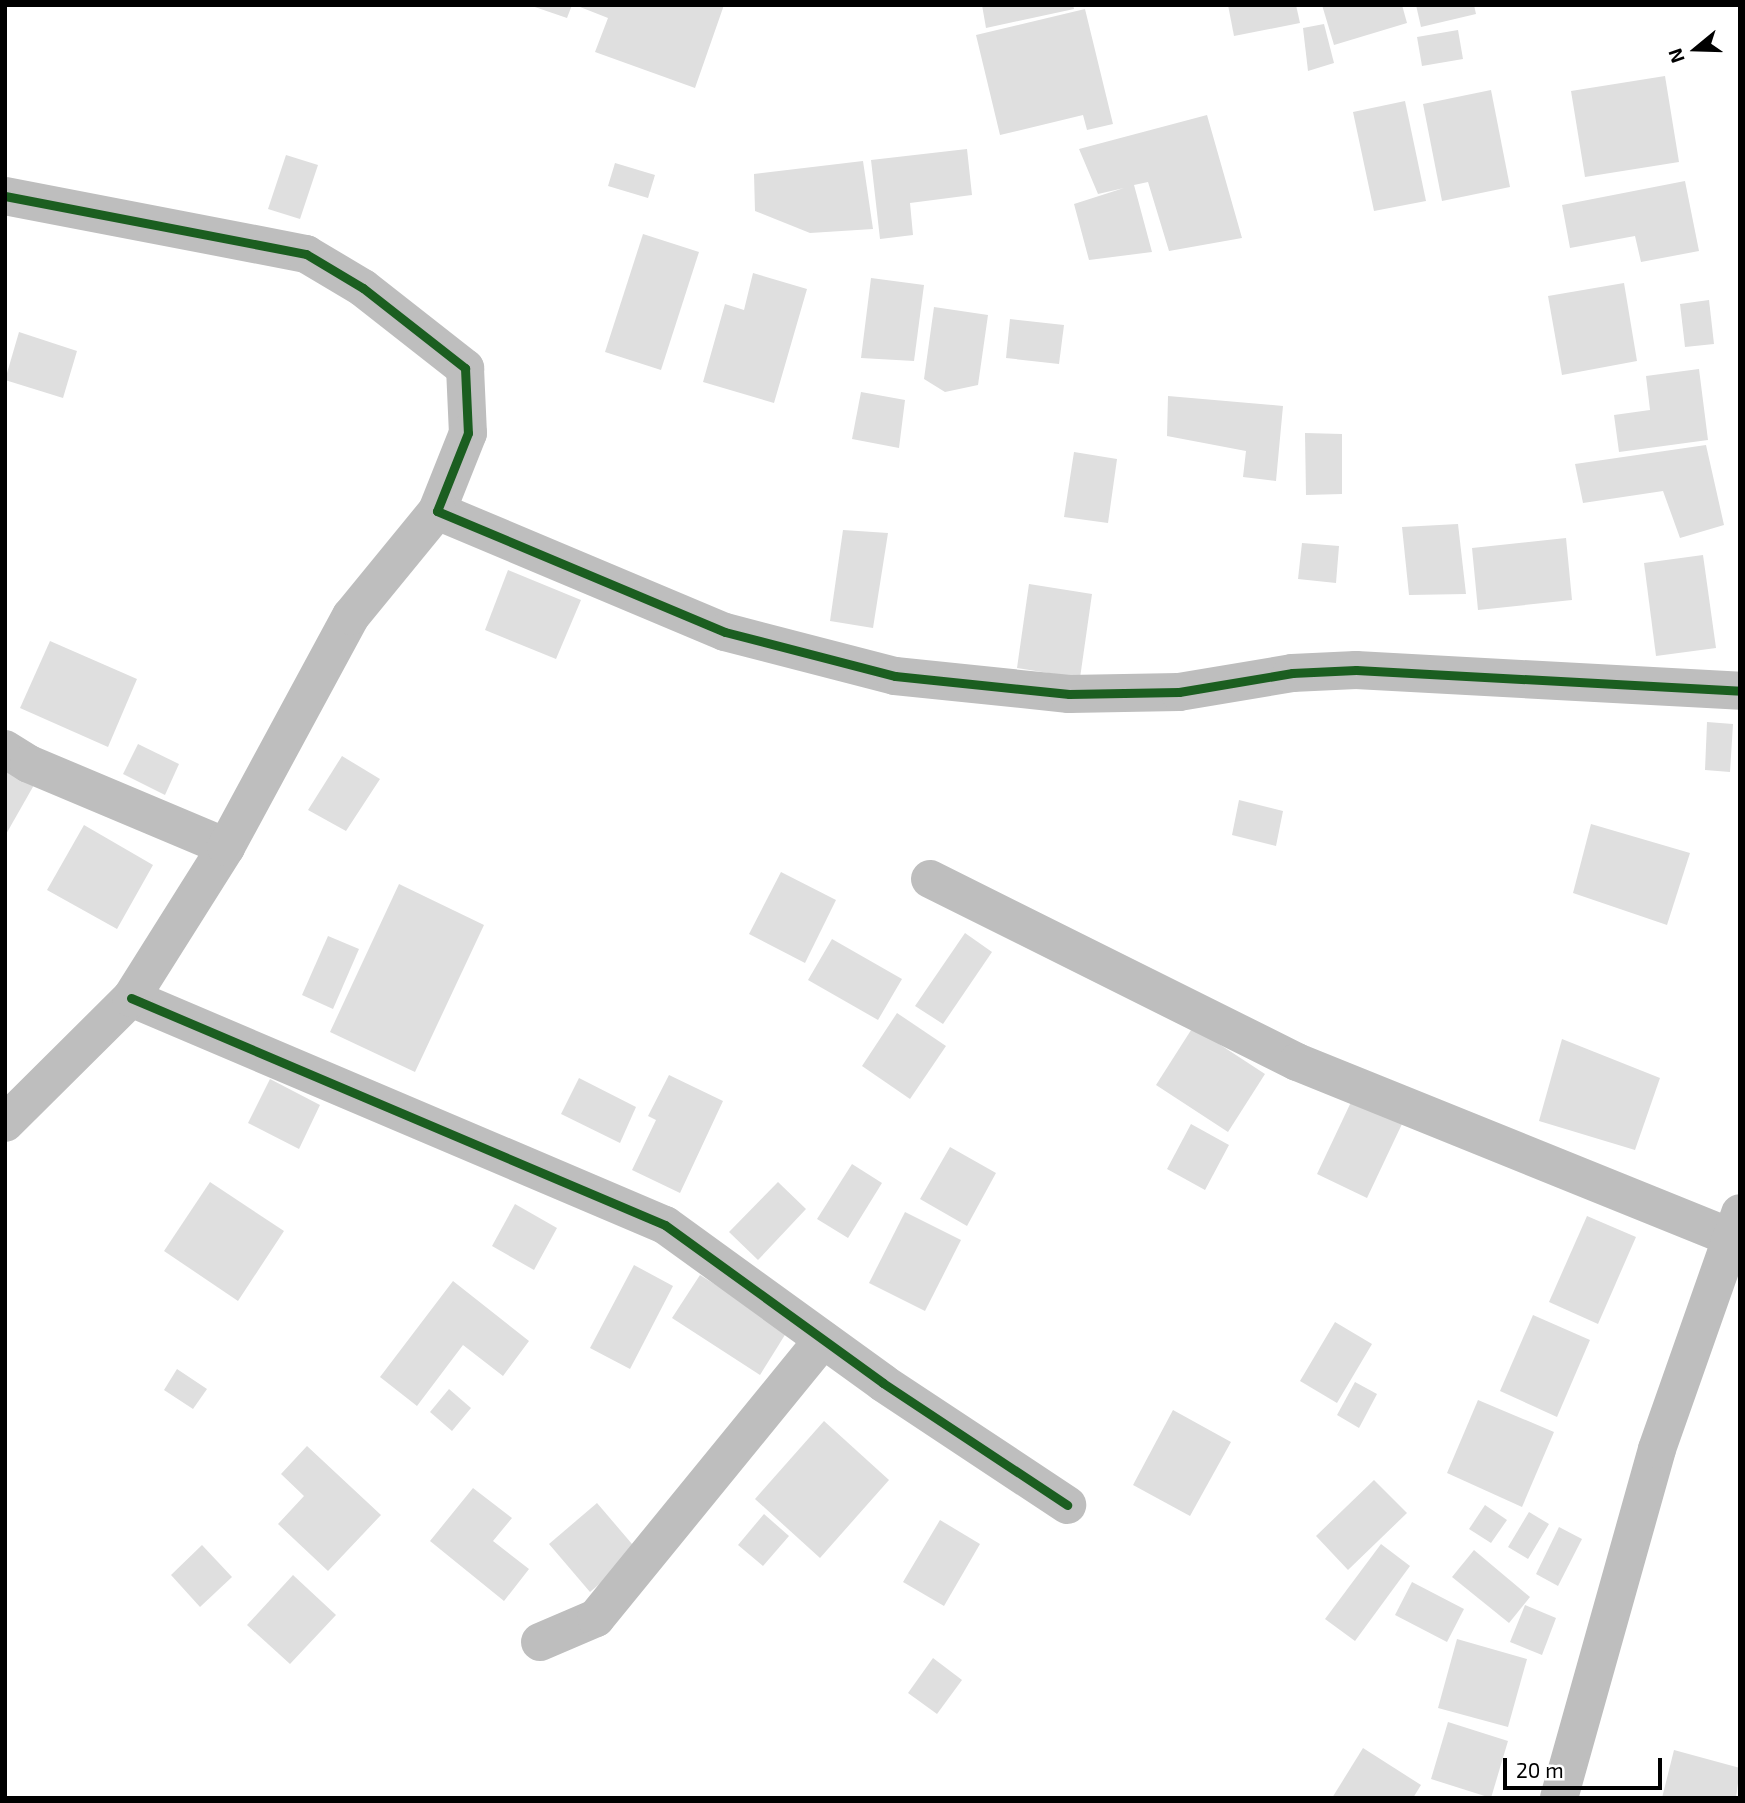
<!DOCTYPE html>
<style>
body{margin:0}
#map{position:relative;width:1745px;height:1803px;overflow:hidden;background:#fff;font-family:"Exo 2",sans-serif}
div>[style]{position:absolute}
.building>*{inset:0;background:#dfdfdf}
.minor>*{height:38px;margin:-19px;padding:0 19px;transform-origin:19px;border-radius:19px;background:#bebebe}
.tertiary>*{height:38px;margin:-19px;padding:0 19px;transform-origin:19px;border-radius:19px;background:#bebebe}
.cycleway>*{height:9px;margin:-4.5px;padding:0 4.5px;transform-origin:4.5px;border-radius:4.5px;background:#1b5e20}
span{translate:-50% -50%;white-space:nowrap;text-align:center;line-height:1.15;-webkit-text-stroke:5px #fff;paint-order:stroke}
.frame{position:absolute;inset:0;border:7px solid #000;pointer-events:none}
.north{position:absolute;left:1661px;top:14px;width:70px;height:70px;-webkit-text-stroke:5px #fff;paint-order:stroke;rotate:251deg;font-size:19px;font-weight:700;line-height:28px;text-align:center;color:#000}
.north::after{content:'';display:block;margin:auto;width:24px;height:32px;background:#000;clip-path:polygon(50% 0,100% 100%,50% 72%,0 100%)}
.scale{position:absolute;left:1503px;top:1758px;width:159px;height:32px;box-sizing:border-box;border:4px solid #000;border-top:0;padding-left:9px;font-size:21px;line-height:24px;white-space:nowrap;color:#000;-webkit-text-stroke:5px #fff;paint-order:stroke}
</style>
<div id="map">
<div class="building">
<i style="clip-path:polygon(529px 5px,572px 5px,567px 18px)"></i>
<i style="clip-path:polygon(575px 5px,724px 5px,695px 88px,595px 52px,608px 18px)"></i>
<i style="clip-path:polygon(982px 5px,1073px 5px,1074px 9px,986px 28px)"></i>
<i style="clip-path:polygon(1228px 5px,1296px 5px,1300px 23px,1234px 36px)"></i>
<i style="clip-path:polygon(1322px 5px,1402px 5px,1407px 23px,1334px 45px)"></i>
<i style="clip-path:polygon(1416px 5px,1474px 5px,1476px 14px,1421px 27px)"></i>
<i style="clip-path:polygon(1085px 9px,1113px 124px,1087px 130px,1083px 115px,1000px 135px,976px 35px)"></i>
<i style="clip-path:polygon(1324px 24px,1334px 63px,1308px 71px,1303px 28px)"></i>
<i style="clip-path:polygon(1458px 30px,1463px 59px,1422px 66px,1417px 37px)"></i>
<i style="clip-path:polygon(1665px 76px,1679px 162px,1585px 177px,1571px 91px)"></i>
<i style="clip-path:polygon(1491px 90px,1510px 187px,1442px 201px,1423px 104px)"></i>
<i style="clip-path:polygon(1405px 101px,1426px 201px,1374px 211px,1353px 112px)"></i>
<i style="clip-path:polygon(1207px 115px,1242px 238px,1169px 251px,1148px 182px,1134px 185px,1152px 252px,1089px 260px,1074px 204px,1124px 188px,1098px 194px,1079px 149px)"></i>
<i style="clip-path:polygon(967px 149px,972px 195px,910px 203px,913px 235px,880px 239px,871px 160px)"></i>
<i style="clip-path:polygon(286px 155px,318px 165px,300px 219px,268px 209px)"></i>
<i style="clip-path:polygon(863px 161px,873px 229px,810px 233px,755px 211px,754px 174px)"></i>
<i style="clip-path:polygon(615px 163px,655px 175px,648px 198px,608px 186px)"></i>
<i style="clip-path:polygon(1685px 181px,1699px 251px,1641px 262px,1635px 236px,1570px 248px,1562px 205px)"></i>
<i style="clip-path:polygon(643px 234px,699px 252px,661px 370px,605px 352px)"></i>
<i style="clip-path:polygon(753px 273px,807px 289px,774px 403px,703px 382px,725px 304px,744px 310px)"></i>
<i style="clip-path:polygon(871px 278px,924px 285px,914px 361px,861px 358px)"></i>
<i style="clip-path:polygon(1624px 283px,1637px 361px,1562px 375px,1548px 296px)"></i>
<i style="clip-path:polygon(1709px 300px,1714px 344px,1685px 347px,1680px 304px)"></i>
<i style="clip-path:polygon(934px 307px,988px 315px,978px 385px,945px 392px,924px 379px)"></i>
<i style="clip-path:polygon(1010px 319px,1064px 325px,1059px 364px,1006px 358px)"></i>
<i style="clip-path:polygon(19px 332px,77px 351px,63px 398px,5px 380px)"></i>
<i style="clip-path:polygon(1699px 369px,1708px 440px,1619px 452px,1614px 415px,1650px 410px,1646px 376px)"></i>
<i style="clip-path:polygon(861px 392px,905px 400px,899px 448px,852px 439px)"></i>
<i style="clip-path:polygon(1168px 396px,1283px 406px,1276px 481px,1243px 477px,1246px 451px,1167px 436px)"></i>
<i style="clip-path:polygon(1305px 433px,1342px 434px,1342px 494px,1306px 495px)"></i>
<i style="clip-path:polygon(1706px 445px,1724px 525px,1680px 538px,1663px 491px,1583px 503px,1575px 464px)"></i>
<i style="clip-path:polygon(1074px 452px,1117px 459px,1108px 523px,1064px 517px)"></i>
<i style="clip-path:polygon(1458px 524px,1466px 594px,1409px 595px,1402px 527px)"></i>
<i style="clip-path:polygon(843px 530px,888px 533px,873px 628px,830px 621px)"></i>
<i style="clip-path:polygon(1566px 538px,1572px 600px,1478px 610px,1472px 548px)"></i>
<i style="clip-path:polygon(1302px 543px,1339px 546px,1336px 583px,1298px 579px)"></i>
<i style="clip-path:polygon(1703px 555px,1716px 648px,1656px 656px,1644px 563px)"></i>
<i style="clip-path:polygon(508px 570px,581px 600px,556px 659px,485px 630px)"></i>
<i style="clip-path:polygon(1029px 584px,1092px 594px,1080px 678px,1017px 668px)"></i>
<i style="clip-path:polygon(50px 641px,137px 679px,108px 747px,20px 708px)"></i>
<i style="clip-path:polygon(1707px 722px,1733px 724px,1730px 772px,1705px 770px)"></i>
<i style="clip-path:polygon(138px 744px,179px 764px,165px 795px,123px 774px)"></i>
<i style="clip-path:polygon(342px 756px,380px 779px,346px 831px,308px 810px)"></i>
<i style="clip-path:polygon(5px 769px,34px 785px,5px 836px)"></i>
<i style="clip-path:polygon(1239px 800px,1283px 811px,1276px 846px,1232px 835px)"></i>
<i style="clip-path:polygon(1591px 824px,1690px 853px,1667px 925px,1573px 893px)"></i>
<i style="clip-path:polygon(84px 825px,153px 865px,117px 929px,47px 890px)"></i>
<i style="clip-path:polygon(781px 872px,836px 900px,805px 963px,749px 934px)"></i>
<i style="clip-path:polygon(399px 884px,484px 925px,415px 1072px,330px 1032px)"></i>
<i style="clip-path:polygon(965px 933px,992px 952px,943px 1024px,915px 1006px)"></i>
<i style="clip-path:polygon(328px 936px,359px 949px,333px 1009px,302px 995px)"></i>
<i style="clip-path:polygon(832px 939px,902px 979px,878px 1020px,808px 980px)"></i>
<i style="clip-path:polygon(897px 1013px,946px 1046px,910px 1099px,862px 1066px)"></i>
<i style="clip-path:polygon(1193px 1027px,1265px 1074px,1228px 1132px,1156px 1085px)"></i>
<i style="clip-path:polygon(1562px 1039px,1660px 1078px,1635px 1150px,1539px 1121px)"></i>
<i style="clip-path:polygon(669px 1075px,723px 1101px,680px 1193px,632px 1170px,656px 1120px,648px 1116px)"></i>
<i style="clip-path:polygon(579px 1078px,636px 1107px,620px 1143px,561px 1114px)"></i>
<i style="clip-path:polygon(270px 1079px,320px 1105px,299px 1149px,248px 1123px)"></i>
<i style="clip-path:polygon(1352px 1100px,1402px 1124px,1367px 1198px,1317px 1174px)"></i>
<i style="clip-path:polygon(1191px 1124px,1229px 1145px,1205px 1190px,1167px 1169px)"></i>
<i style="clip-path:polygon(950px 1147px,996px 1173px,967px 1226px,920px 1199px)"></i>
<i style="clip-path:polygon(852px 1164px,882px 1183px,848px 1238px,817px 1219px)"></i>
<i style="clip-path:polygon(210px 1182px,284px 1231px,238px 1301px,164px 1251px)"></i>
<i style="clip-path:polygon(778px 1182px,806px 1209px,758px 1260px,729px 1232px)"></i>
<i style="clip-path:polygon(515px 1204px,557px 1228px,534px 1270px,492px 1246px)"></i>
<i style="clip-path:polygon(905px 1212px,961px 1240px,925px 1311px,869px 1283px)"></i>
<i style="clip-path:polygon(1587px 1216px,1636px 1237px,1598px 1324px,1549px 1302px)"></i>
<i style="clip-path:polygon(634px 1265px,673px 1286px,630px 1369px,590px 1348px)"></i>
<i style="clip-path:polygon(700px 1275px,788px 1330px,760px 1375px,672px 1318px)"></i>
<i style="clip-path:polygon(453px 1281px,529px 1341px,503px 1376px,463px 1345px,417px 1406px,380px 1377px)"></i>
<i style="clip-path:polygon(1533px 1315px,1590px 1340px,1557px 1417px,1500px 1391px)"></i>
<i style="clip-path:polygon(1335px 1322px,1372px 1344px,1337px 1403px,1300px 1381px)"></i>
<i style="clip-path:polygon(177px 1369px,207px 1389px,193px 1409px,164px 1390px)"></i>
<i style="clip-path:polygon(1355px 1382px,1377px 1394px,1359px 1428px,1337px 1415px)"></i>
<i style="clip-path:polygon(449px 1389px,471px 1408px,452px 1431px,430px 1412px)"></i>
<i style="clip-path:polygon(1478px 1400px,1554px 1432px,1522px 1507px,1447px 1473px)"></i>
<i style="clip-path:polygon(1173px 1410px,1231px 1442px,1190px 1516px,1133px 1485px)"></i>
<i style="clip-path:polygon(824px 1421px,889px 1480px,820px 1558px,755px 1499px)"></i>
<i style="clip-path:polygon(307px 1446px,381px 1515px,328px 1571px,278px 1524px,304px 1496px,281px 1474px)"></i>
<i style="clip-path:polygon(1374px 1480px,1407px 1513px,1348px 1570px,1316px 1536px)"></i>
<i style="clip-path:polygon(473px 1488px,512px 1518px,493px 1541px,529px 1569px,504px 1601px,430px 1541px)"></i>
<i style="clip-path:polygon(597px 1503px,638px 1551px,590px 1592px,549px 1544px)"></i>
<i style="clip-path:polygon(1485px 1505px,1507px 1520px,1491px 1543px,1469px 1529px)"></i>
<i style="clip-path:polygon(1529px 1512px,1549px 1524px,1528px 1559px,1508px 1547px)"></i>
<i style="clip-path:polygon(764px 1514px,789px 1536px,763px 1566px,738px 1545px)"></i>
<i style="clip-path:polygon(940px 1520px,980px 1544px,944px 1606px,903px 1582px)"></i>
<i style="clip-path:polygon(1559px 1527px,1582px 1539px,1558px 1586px,1536px 1574px)"></i>
<i style="clip-path:polygon(1381px 1544px,1410px 1566px,1355px 1641px,1325px 1619px)"></i>
<i style="clip-path:polygon(202px 1545px,232px 1577px,200px 1607px,171px 1575px)"></i>
<i style="clip-path:polygon(1474px 1550px,1530px 1597px,1509px 1623px,1452px 1577px)"></i>
<i style="clip-path:polygon(293px 1575px,336px 1615px,290px 1664px,247px 1625px)"></i>
<i style="clip-path:polygon(1412px 1582px,1464px 1609px,1447px 1642px,1395px 1615px)"></i>
<i style="clip-path:polygon(1525px 1605px,1556px 1618px,1542px 1655px,1510px 1642px)"></i>
<i style="clip-path:polygon(1457px 1639px,1527px 1659px,1508px 1727px,1438px 1708px)"></i>
<i style="clip-path:polygon(933px 1658px,962px 1680px,937px 1714px,908px 1693px)"></i>
<i style="clip-path:polygon(1448px 1722px,1508px 1741px,1491px 1798px,1431px 1779px)"></i>
<i style="clip-path:polygon(1363px 1748px,1421px 1785px,1413px 1798px,1332px 1798px)"></i>
<i style="clip-path:polygon(1674px 1750px,1740px 1768px,1736px 1798px,1662px 1798px)"></i>
</div>
<div class="minor">
<i style="left:5px;top:196px;width:307px;rotate:10.9deg"></i>
<i style="left:306px;top:254px;width:66px;rotate:30.8deg"></i>
<i style="left:363px;top:288px;width:130px;rotate:38.1deg"></i>
<i style="left:465px;top:368px;width:65px;rotate:87.4deg"></i>
<i style="left:468px;top:433px;width:84px;rotate:111.7deg"></i>
<i style="left:437px;top:511px;width:312px;rotate:22.8deg"></i>
<i style="left:725px;top:632px;width:176px;rotate:14.5deg"></i>
<i style="left:895px;top:676px;width:175px;rotate:5.9deg"></i>
<i style="left:1069px;top:694px;width:110px;rotate:-1deg"></i>
<i style="left:1179px;top:692px;width:115px;rotate:-9.5deg"></i>
<i style="left:1292px;top:673px;width:64px;rotate:-2.7deg"></i>
<i style="left:1356px;top:670px;width:385px;rotate:3.1deg"></i>
<i style="left:5px;top:749px;width:28px;rotate:32deg"></i>
<i style="left:29px;top:764px;width:214px;rotate:22.8deg"></i>
<i style="left:930px;top:879px;width:410px;rotate:26.5deg"></i>
<i style="left:1297px;top:1062px;width:468px;rotate:22deg"></i>
<i style="left:131px;top:998px;width:580px;rotate:23.03deg"></i>
<i style="left:665px;top:1225px;width:269px;rotate:35.9deg"></i>
<i style="left:883px;top:1383px;width:221px;rotate:33.5deg"></i>
<i style="left:5px;top:1123px;width:177px;rotate:-44.8deg"></i>
<i style="left:131px;top:998px;width:178px;rotate:-57.8deg"></i>
<i style="left:226px;top:847px;width:263px;rotate:-61.6deg"></i>
<i style="left:351px;top:616px;width:136px;rotate:-50.7deg"></i>
<i style="left:540px;top:1642px;width:61px;rotate:-23.2deg"></i>
<i style="left:596px;top:1618px;width:359px;rotate:-50.8deg"></i>
</div>
<div class="tertiary">
<i style="left:1559px;top:1798px;width:362px;rotate:-74.3deg"></i>
<i style="left:1657px;top:1449px;width:250px;rotate:-70.6deg"></i>
</div>
<div class="cycleway">
<i style="left:5px;top:196px;width:307px;rotate:10.9deg"></i>
<i style="left:306px;top:254px;width:66px;rotate:30.8deg"></i>
<i style="left:363px;top:288px;width:130px;rotate:38.1deg"></i>
<i style="left:465px;top:368px;width:65px;rotate:87.4deg"></i>
<i style="left:468px;top:433px;width:84px;rotate:111.7deg"></i>
<i style="left:437px;top:511px;width:312px;rotate:22.8deg"></i>
<i style="left:725px;top:632px;width:176px;rotate:14.5deg"></i>
<i style="left:895px;top:676px;width:175px;rotate:5.9deg"></i>
<i style="left:1069px;top:694px;width:110px;rotate:-1deg"></i>
<i style="left:1179px;top:692px;width:115px;rotate:-9.5deg"></i>
<i style="left:1292px;top:673px;width:64px;rotate:-2.7deg"></i>
<i style="left:1356px;top:670px;width:385px;rotate:3.1deg"></i>
<i style="left:131px;top:998px;width:580px;rotate:23.03deg"></i>
<i style="left:665px;top:1225px;width:269px;rotate:35.9deg"></i>
<i style="left:883px;top:1383px;width:221px;rotate:33.5deg"></i>
</div>
<div class="frame"></div>
<div class="north">N</div>
<div class="scale">20 m</div>
</div>
